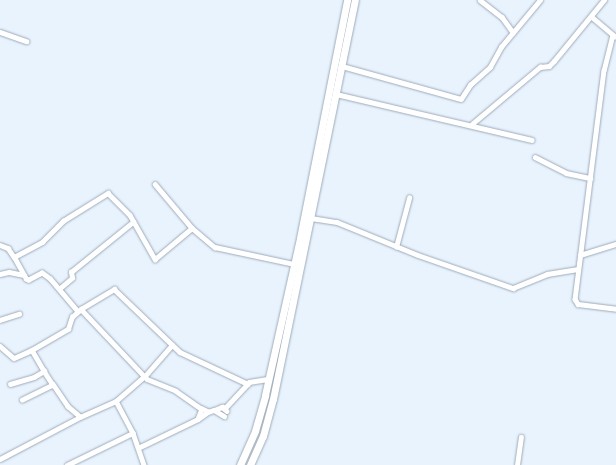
<!DOCTYPE html>
<style>
body{margin:0}
#map{position:relative;width:616px;height:465px;overflow:hidden;background:#e8f3fe;font-family:Inter,sans-serif}
div>[style]{position:absolute}
.roads{filter:drop-shadow(0 0 1px #9eabb8) drop-shadow(0 0 1px #9eabb8)}
.minor>*{height:4.5px;margin:-2.25px;padding:0 2.25px;transform-origin:2.25px;border-radius:2.25px;background:#fff}
.primary>*{height:7px;margin:-3.5px;padding:0 3.5px;transform-origin:3.5px;border-radius:3.5px;background:#fff}
span{translate:-50% -50%;white-space:nowrap;text-align:center;line-height:1.15;-webkit-text-stroke:4px #fff;paint-order:stroke}
</style>
<div id="map">
<div class="roads">
<div class="minor">
<i style="left:480px;top:0;width:28px;rotate:38deg"></i>
<i style="left:502px;top:17px;width:19px;rotate:54deg"></i>
<i style="left:592px;top:17px;width:30px;rotate:40deg"></i>
<i style="left:0;top:32px;width:28px;rotate:19deg"></i>
<i style="left:613px;top:35px;width:36px;rotate:104deg"></i>
<i style="left:604px;top:70px;width:231px;rotate:97.2deg"></i>
<i style="left:575px;top:299px;width:6px;rotate:59deg"></i>
<i style="left:578px;top:304px;width:38px;rotate:7deg"></i>
<i style="left:342px;top:66px;width:123px;rotate:15.5deg"></i>
<i style="left:461px;top:99px;width:17px;rotate:-57deg"></i>
<i style="left:470px;top:85px;width:27px;rotate:-42deg"></i>
<i style="left:490px;top:67px;width:23px;rotate:-61deg"></i>
<i style="left:501px;top:47px;width:61px;rotate:-50.3deg"></i>
<i style="left:336px;top:94px;width:201px;rotate:13.2deg"></i>
<i style="left:472px;top:124px;width:89px;rotate:-40deg"></i>
<i style="left:540px;top:67px;width:9px;rotate:-6deg"></i>
<i style="left:549px;top:66px;width:7px;rotate:-45deg"></i>
<i style="left:554px;top:61px;width:79px;rotate:-50.7deg"></i>
<i style="left:535px;top:157px;width:35px;rotate:27deg"></i>
<i style="left:566px;top:173px;width:25px;rotate:12deg"></i>
<i style="left:155px;top:184px;width:57px;rotate:49.9deg"></i>
<i style="left:311px;top:218px;width:26px;rotate:9deg"></i>
<i style="left:337px;top:222px;width:87px;rotate:22.2deg"></i>
<i style="left:418px;top:255px;width:101px;rotate:19.2deg"></i>
<i style="left:513px;top:288px;width:37px;rotate:-22deg"></i>
<i style="left:547px;top:274px;width:31px;rotate:-9deg"></i>
<i style="left:0;top:245px;width:9px;rotate:21deg"></i>
<i style="left:8px;top:248px;width:11px;rotate:56deg"></i>
<i style="left:396px;top:247px;width:51px;rotate:-75.1deg"></i>
<i style="left:580px;top:255px;width:38px;rotate:-17deg"></i>
<i style="left:0;top:274px;width:9px;rotate:-13deg"></i>
<i style="left:9px;top:272px;width:15px;rotate:11deg"></i>
<i style="left:59px;top:289px;width:17px;rotate:-40deg"></i>
<i style="left:72px;top:278px;width:6px;rotate:-99deg"></i>
<i style="left:71px;top:272px;width:80px;rotate:-38.9deg"></i>
<i style="left:81px;top:309px;width:39px;rotate:-31deg"></i>
<i style="left:114px;top:289px;width:91px;rotate:43.7deg"></i>
<i style="left:180px;top:352px;width:75px;rotate:25.2deg"></i>
<i style="left:78px;top:312px;width:43px;rotate:-130.3deg"></i>
<i style="left:50px;top:279px;width:10px;rotate:-143deg"></i>
<i style="left:42px;top:273px;width:15px;rotate:152deg"></i>
<i style="left:29px;top:280px;width:3px;rotate:-162deg"></i>
<i style="left:26px;top:279px;width:25px;rotate:-119deg"></i>
<i style="left:14px;top:257px;width:32px;rotate:-28deg"></i>
<i style="left:42px;top:242px;width:30px;rotate:-45deg"></i>
<i style="left:63px;top:221px;width:53px;rotate:-31.9deg"></i>
<i style="left:108px;top:193px;width:31px;rotate:45deg"></i>
<i style="left:130px;top:215px;width:51px;rotate:60.4deg"></i>
<i style="left:155px;top:259px;width:48px;rotate:-40deg"></i>
<i style="left:192px;top:228px;width:30px;rotate:40deg"></i>
<i style="left:215px;top:247px;width:81px;rotate:12.1deg"></i>
<i style="left:0;top:320px;width:20px;rotate:-18deg"></i>
<i style="left:0;top:346px;width:18px;rotate:41deg"></i>
<i style="left:14px;top:358px;width:20px;rotate:-24deg"></i>
<i style="left:32px;top:350px;width:24px;rotate:60deg"></i>
<i style="left:32px;top:350px;width:42px;rotate:-30.3deg"></i>
<i style="left:68px;top:329px;width:13px;rotate:-72deg"></i>
<i style="left:72px;top:317px;width:12px;rotate:-42deg"></i>
<i style="left:81px;top:309px;width:96px;rotate:46.7deg"></i>
<i style="left:147px;top:379px;width:31px;rotate:22deg"></i>
<i style="left:176px;top:391px;width:32px;rotate:35deg"></i>
<i style="left:202px;top:409px;width:11px;rotate:112deg"></i>
<i style="left:198px;top:419px;width:12px;rotate:-35deg"></i>
<i style="left:208px;top:412px;width:7px;rotate:-153deg"></i>
<i style="left:10px;top:384px;width:25px;rotate:-16deg"></i>
<i style="left:34px;top:377px;width:12px;rotate:-31deg"></i>
<i style="left:44px;top:371px;width:17px;rotate:57deg"></i>
<i style="left:116px;top:401px;width:36px;rotate:62deg"></i>
<i style="left:225px;top:408px;width:35px;rotate:-47deg"></i>
<i style="left:249px;top:382px;width:20px;rotate:-9deg"></i>
<i style="left:214px;top:410px;width:9px;rotate:-21deg"></i>
<i style="left:222px;top:407px;width:6px;rotate:39deg"></i>
<i style="left:208px;top:412px;width:6px;rotate:-18deg"></i>
<i style="left:214px;top:410px;width:12px;rotate:31deg"></i>
<i style="left:80px;top:417px;width:39px;rotate:-24deg"></i>
<i style="left:116px;top:401px;width:38px;rotate:-41deg"></i>
<i style="left:145px;top:376px;width:41px;rotate:-48.9deg"></i>
<i style="left:140px;top:447px;width:64px;rotate:-25.8deg"></i>
<i style="left:0;top:459px;width:90px;rotate:-27.7deg"></i>
<i style="left:80px;top:417px;width:16px;rotate:-140deg"></i>
<i style="left:68px;top:407px;width:27px;rotate:-124deg"></i>
<i style="left:53px;top:385px;width:34px;rotate:154deg"></i>
<i style="left:67px;top:465px;width:73px;rotate:-25.9deg"></i>
<i style="left:133px;top:433px;width:34px;rotate:71deg"></i>
<i style="left:517px;top:465px;width:28px;rotate:-82deg"></i>
</div>
<div class="primary">
<i style="left:240px;top:465px;width:37px;rotate:-66deg"></i>
<i style="left:255px;top:431px;width:37px;rotate:-74deg"></i>
<i style="left:265px;top:395px;width:161px;rotate:-77.4deg"></i>
<i style="left:300px;top:238px;width:243px;rotate:-78.8deg"></i>
<i style="left:250px;top:465px;width:32px;rotate:-66deg"></i>
<i style="left:263px;top:436px;width:38px;rotate:-75deg"></i>
<i style="left:273px;top:399px;width:407px;rotate:-78.4deg"></i>
</div>
</div>
</div>
